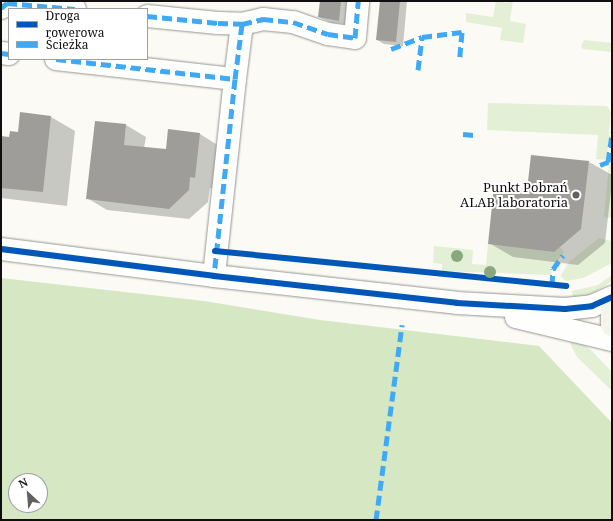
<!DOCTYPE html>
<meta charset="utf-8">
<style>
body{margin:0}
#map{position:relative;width:613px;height:521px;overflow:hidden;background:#fbfaf4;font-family:"Noto Serif",serif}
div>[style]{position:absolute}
.green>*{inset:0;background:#e4f0d5}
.forest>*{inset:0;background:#d5e7c3}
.shadow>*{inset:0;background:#0003}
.building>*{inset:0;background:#9f9d99}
.roads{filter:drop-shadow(0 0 1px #959592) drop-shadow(0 0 1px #959592)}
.minor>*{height:22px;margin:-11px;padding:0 11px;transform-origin:11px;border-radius:11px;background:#fefefd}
.secondary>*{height:22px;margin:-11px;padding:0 11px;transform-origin:11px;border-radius:11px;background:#f5f4eb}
.quiet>*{height:5px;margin-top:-2.5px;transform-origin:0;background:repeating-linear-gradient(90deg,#3fa9f5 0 10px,transparent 0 15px)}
.cycleway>*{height:6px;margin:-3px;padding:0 3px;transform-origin:3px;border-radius:3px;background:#0057b8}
.trees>*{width:12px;height:12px;margin:-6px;border-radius:50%;background:#8aa880}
.dots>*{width:11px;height:11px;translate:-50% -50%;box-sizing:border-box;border:2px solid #fff;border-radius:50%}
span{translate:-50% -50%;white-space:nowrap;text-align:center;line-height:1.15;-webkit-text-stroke:4px #fff;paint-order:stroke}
.poi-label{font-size:13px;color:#0f0f0f}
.right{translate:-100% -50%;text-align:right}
.frame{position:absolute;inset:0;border:2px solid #0f0f0f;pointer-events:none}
.legend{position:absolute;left:8px;top:8px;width:140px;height:52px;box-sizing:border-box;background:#fff;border:1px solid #9f9f9f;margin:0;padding:5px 7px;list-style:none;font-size:12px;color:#0f0f0f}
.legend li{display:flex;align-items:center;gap:8px;height:20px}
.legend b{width:20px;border:1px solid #9f9f9f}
.north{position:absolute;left:8px;top:473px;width:40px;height:40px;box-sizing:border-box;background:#fff;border:1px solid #9f9f9f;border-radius:50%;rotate:334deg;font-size:11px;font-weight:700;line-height:16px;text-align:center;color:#0f0f0f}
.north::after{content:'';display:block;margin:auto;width:14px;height:18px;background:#62615f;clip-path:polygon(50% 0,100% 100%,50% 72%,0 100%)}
</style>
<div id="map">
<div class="green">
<i style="clip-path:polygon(496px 1px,507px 3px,508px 1px,513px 1px,510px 21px,526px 24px,523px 43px,500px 40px,502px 28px,466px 22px,466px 13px,493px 17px)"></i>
<i style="clip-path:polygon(584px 40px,612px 43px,612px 52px,583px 49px,581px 46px)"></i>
<i style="clip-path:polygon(488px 103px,607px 106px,611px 112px,607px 160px,596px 159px,598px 135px,487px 130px)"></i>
<i style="clip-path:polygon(609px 165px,612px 165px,612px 218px,604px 217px)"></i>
<i style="clip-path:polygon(599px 238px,612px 241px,612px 263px,583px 278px,566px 281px,561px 277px,561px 275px,569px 262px)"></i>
<i style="clip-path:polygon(488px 244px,553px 252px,560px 247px,564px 252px,552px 267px,551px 275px,442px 271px,442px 264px,433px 263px,434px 246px,473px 250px,472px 264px,486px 265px)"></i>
<i style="clip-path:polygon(612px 275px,612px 281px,595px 292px,584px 297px,573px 298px,572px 291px,598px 285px)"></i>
<i style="clip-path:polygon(570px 343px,581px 343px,592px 351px,612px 372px,612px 391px,577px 357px)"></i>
</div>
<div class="forest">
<i style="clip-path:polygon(evenodd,1px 278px,204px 301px,320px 320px,539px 346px,612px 423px,612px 520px,1px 520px,1px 278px,16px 481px,40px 481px,40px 505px,16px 505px,16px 481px)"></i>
</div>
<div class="shadow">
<i style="clip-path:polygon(321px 1px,348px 1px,346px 24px,332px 23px,319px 17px)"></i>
<i style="clip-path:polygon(381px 1px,407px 1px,403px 46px,384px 44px,377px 40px)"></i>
<i style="clip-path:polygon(51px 117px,75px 131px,67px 206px,1px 198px,1px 137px,10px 138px)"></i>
<i style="clip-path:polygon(96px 122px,126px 125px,146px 137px,144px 148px,167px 150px,200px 134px,219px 146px,214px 189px,210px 188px,208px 202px,189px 219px,107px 210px,87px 198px)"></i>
<i style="clip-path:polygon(589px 162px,612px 175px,612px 182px,605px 243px,578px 265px,513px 257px,489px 243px,528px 191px)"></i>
</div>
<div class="building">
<i style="clip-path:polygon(320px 1px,341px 1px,339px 21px,318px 17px)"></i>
<i style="clip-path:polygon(380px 1px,400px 1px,396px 42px,376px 40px)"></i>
<i style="clip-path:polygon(20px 112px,51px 116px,43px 192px,1px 188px,1px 136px,9px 137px,10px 131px,18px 132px)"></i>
<i style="clip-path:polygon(95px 121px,126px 124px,124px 145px,166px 149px,168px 129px,200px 133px,195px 178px,190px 177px,189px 190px,169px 209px,86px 199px)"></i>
<i style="clip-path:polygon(531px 155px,589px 161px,581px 229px,554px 252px,488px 244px,494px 186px,527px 190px)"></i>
</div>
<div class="roads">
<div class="minor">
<i style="left:1px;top:8px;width:8px;rotate:-40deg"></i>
<i style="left:7px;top:3px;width:68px;rotate:5deg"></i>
<i style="left:147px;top:16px;width:71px;rotate:5.6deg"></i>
<i style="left:218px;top:23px;width:24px;rotate:2deg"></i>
<i style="left:242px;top:24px;width:22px;rotate:-13deg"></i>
<i style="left:263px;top:19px;width:30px;rotate:6deg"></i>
<i style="left:293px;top:22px;width:37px;rotate:19deg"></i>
<i style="left:328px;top:34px;width:27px;rotate:8deg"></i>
<i style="left:355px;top:38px;width:37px;rotate:-85deg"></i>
<i style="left:1px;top:53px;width:8px;rotate:7deg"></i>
<i style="left:56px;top:59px;width:180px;rotate:6.4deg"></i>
<i style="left:235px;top:79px;width:198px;rotate:96.1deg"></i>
<i style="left:235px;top:79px;width:55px;rotate:-82.7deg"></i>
<i style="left:1px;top:249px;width:215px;rotate:7.2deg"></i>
<i style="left:214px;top:276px;width:244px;rotate:6.3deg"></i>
<i style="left:457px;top:303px;width:108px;rotate:3.2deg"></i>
<i style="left:565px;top:309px;width:27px;rotate:-6deg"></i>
<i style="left:592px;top:306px;width:22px;rotate:-24deg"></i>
<i style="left:516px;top:317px;width:99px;rotate:13.5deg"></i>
</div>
<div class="secondary">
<i style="left:612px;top:309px;width:16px;rotate:90deg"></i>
</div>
</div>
<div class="quiet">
<i style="left:1px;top:8px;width:8px;rotate:-40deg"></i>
<i style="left:7px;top:3px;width:68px;rotate:5deg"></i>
<i style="left:147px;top:16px;width:71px;rotate:5.6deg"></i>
<i style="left:218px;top:23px;width:24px;rotate:2deg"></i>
<i style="left:242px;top:24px;width:22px;rotate:-13deg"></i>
<i style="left:263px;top:19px;width:30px;rotate:6deg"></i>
<i style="left:293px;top:22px;width:37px;rotate:19deg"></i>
<i style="left:328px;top:34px;width:27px;rotate:8deg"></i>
<i style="left:355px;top:38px;width:37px;rotate:-85deg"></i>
<i style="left:391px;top:49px;width:33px;rotate:-21deg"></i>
<i style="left:422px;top:37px;width:40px;rotate:-7.1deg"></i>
<i style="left:462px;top:32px;width:25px;rotate:95deg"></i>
<i style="left:1px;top:53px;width:8px;rotate:7deg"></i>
<i style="left:56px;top:59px;width:180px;rotate:6.4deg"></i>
<i style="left:235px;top:79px;width:198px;rotate:96.1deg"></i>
<i style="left:418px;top:70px;width:33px;rotate:-83deg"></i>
<i style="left:235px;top:79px;width:55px;rotate:-82.7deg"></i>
<i style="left:463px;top:134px;width:11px;rotate:5deg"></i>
<i style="left:600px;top:165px;width:9px;rotate:-21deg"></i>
<i style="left:608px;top:162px;width:30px;rotate:-82deg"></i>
<i style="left:552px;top:285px;width:16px;rotate:-86deg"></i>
<i style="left:553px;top:269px;width:17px;rotate:-54deg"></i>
<i style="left:376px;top:520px;width:197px;rotate:-82.4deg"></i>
</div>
<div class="cycleway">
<i style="left:1px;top:249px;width:215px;rotate:7.2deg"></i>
<i style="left:214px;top:276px;width:244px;rotate:6.3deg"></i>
<i style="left:457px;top:303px;width:108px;rotate:3.2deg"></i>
<i style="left:565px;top:309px;width:27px;rotate:-6deg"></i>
<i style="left:592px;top:306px;width:22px;rotate:-24deg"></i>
<i style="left:215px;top:251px;width:353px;rotate:5.7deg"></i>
</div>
<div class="trees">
<i style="left:457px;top:256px"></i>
<i style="left:490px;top:272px"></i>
</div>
<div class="dots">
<i style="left:576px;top:195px;background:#62615f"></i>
</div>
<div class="poi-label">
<span class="right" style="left:568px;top:195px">Punkt Pobrań<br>ALAB laboratoria</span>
</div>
<div class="frame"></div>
<ul class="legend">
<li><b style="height:5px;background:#0057b8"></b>Droga rowerowa</li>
<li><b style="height:5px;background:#3fa9f5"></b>Ścieżka</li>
</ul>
<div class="north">N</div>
</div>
